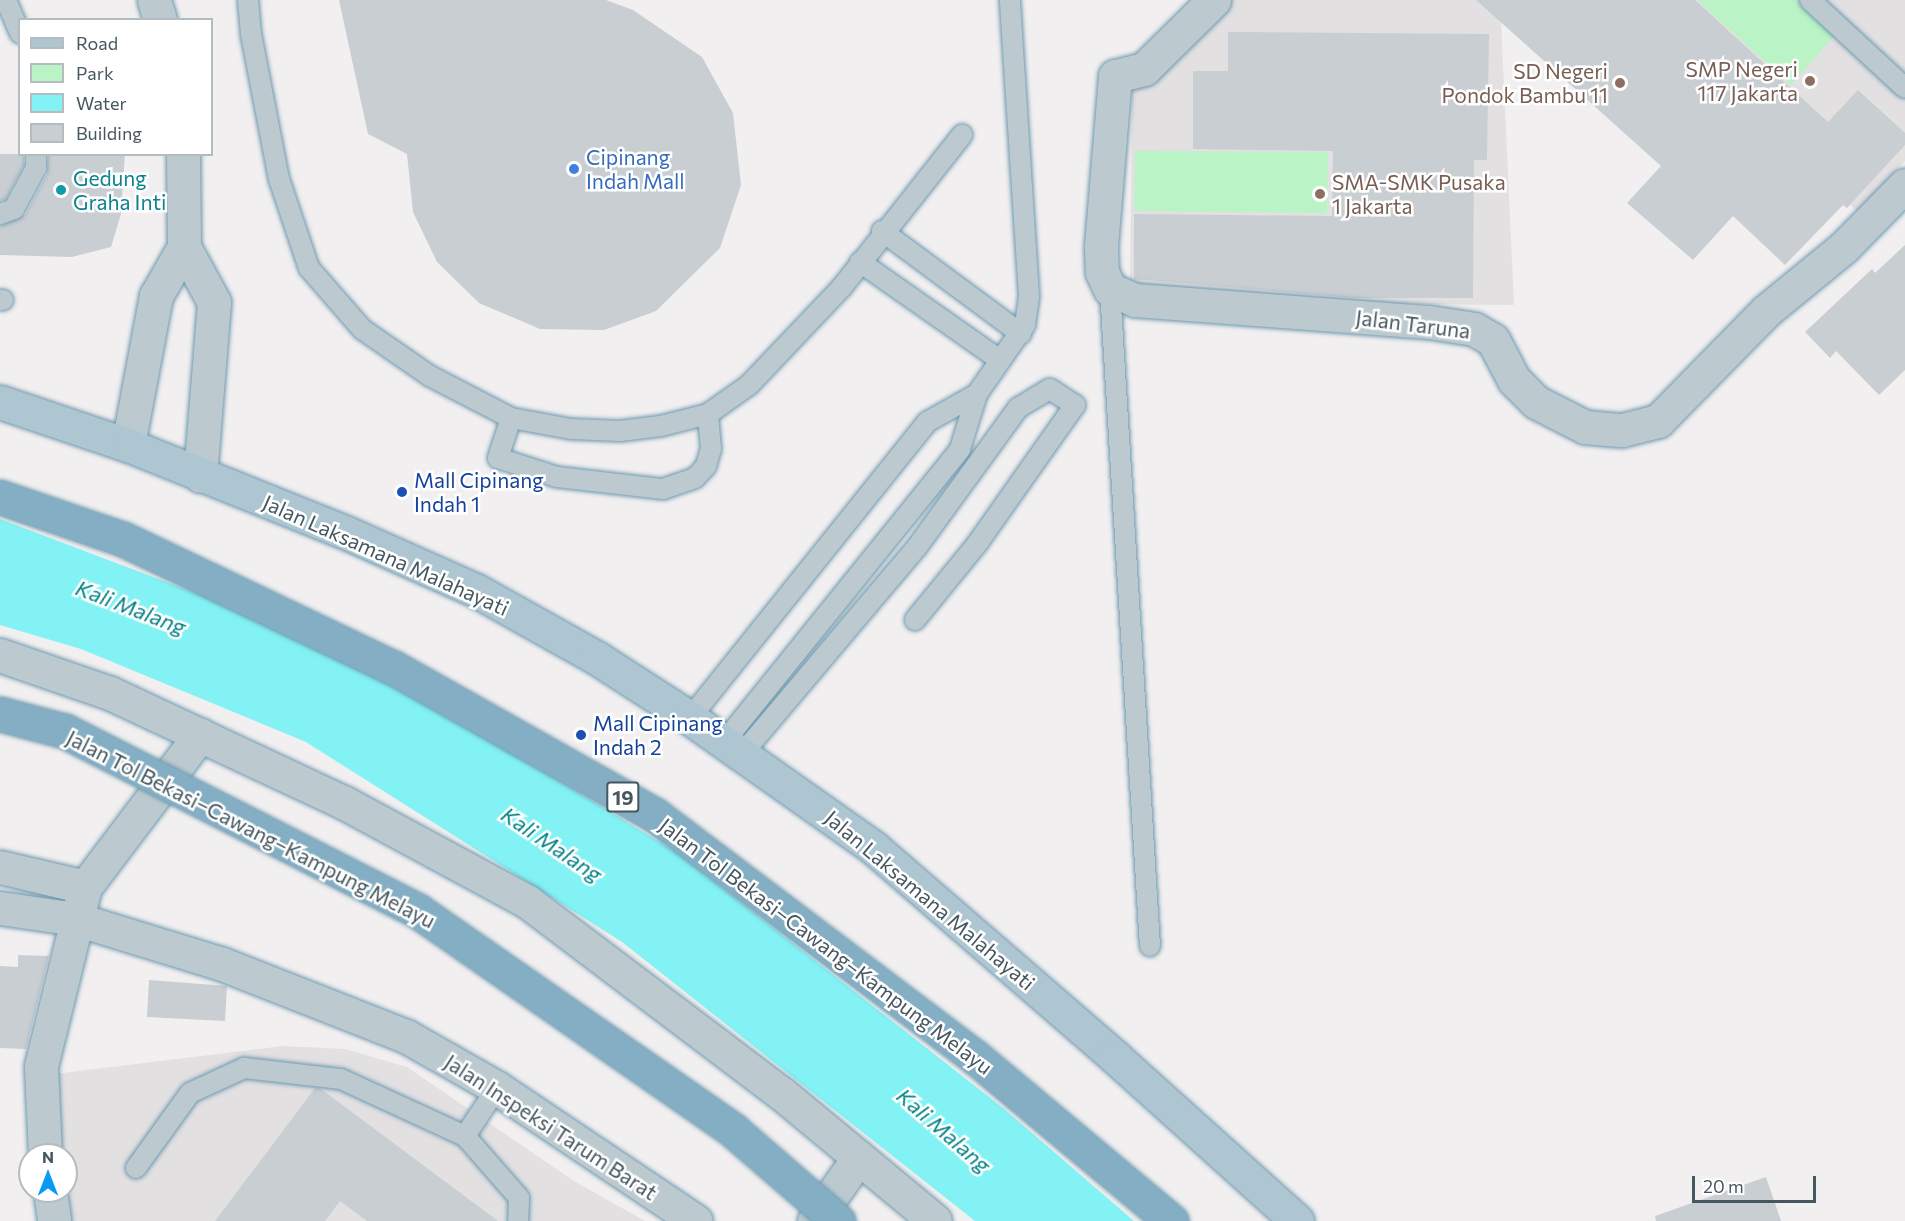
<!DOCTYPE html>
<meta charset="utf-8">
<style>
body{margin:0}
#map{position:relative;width:1905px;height:1221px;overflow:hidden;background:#f2eff0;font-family:Commissioner,sans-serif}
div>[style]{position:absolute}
.education>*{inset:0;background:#e3e0e2}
.green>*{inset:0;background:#baf3c5}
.water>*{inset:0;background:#83f2f4}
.building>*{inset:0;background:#c9ced2}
.roads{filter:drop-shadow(0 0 2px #6e99ae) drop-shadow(0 0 2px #6e99ae)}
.service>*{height:20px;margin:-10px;padding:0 10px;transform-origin:10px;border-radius:10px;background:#bccad0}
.minor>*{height:33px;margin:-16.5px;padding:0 16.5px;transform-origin:16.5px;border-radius:16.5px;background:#bccad0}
.primary>*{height:33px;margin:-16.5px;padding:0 16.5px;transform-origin:16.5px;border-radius:16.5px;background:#adc6d1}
.motorway>*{height:33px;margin:-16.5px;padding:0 16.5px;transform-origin:16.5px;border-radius:16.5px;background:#83aec3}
.bridges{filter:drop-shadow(0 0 2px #6e99ae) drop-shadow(0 0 2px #6e99ae)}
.motorway-bridge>*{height:33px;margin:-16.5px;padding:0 16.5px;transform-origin:16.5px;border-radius:16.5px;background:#83aec3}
.dots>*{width:16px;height:16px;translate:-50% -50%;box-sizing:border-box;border:3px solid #fff;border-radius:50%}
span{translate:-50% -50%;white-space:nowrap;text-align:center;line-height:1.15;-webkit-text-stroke:5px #fff;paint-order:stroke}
.shield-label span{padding:2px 4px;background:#fff;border:2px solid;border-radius:4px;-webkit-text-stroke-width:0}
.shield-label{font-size:20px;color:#46575f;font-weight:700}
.education-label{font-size:21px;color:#785e54}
.right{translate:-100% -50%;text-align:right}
.left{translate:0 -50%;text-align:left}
.shop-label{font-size:21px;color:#366cbe}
.culture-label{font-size:21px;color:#0d838f}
.street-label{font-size:21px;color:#46575f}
.transit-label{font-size:21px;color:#164399}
.water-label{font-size:22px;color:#058285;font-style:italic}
.legend{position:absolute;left:18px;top:18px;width:195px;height:138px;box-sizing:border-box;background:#fff;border:2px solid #b5bcbf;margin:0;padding:8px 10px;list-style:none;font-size:18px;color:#46575f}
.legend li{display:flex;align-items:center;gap:12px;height:30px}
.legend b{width:30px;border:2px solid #b5bcbf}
.north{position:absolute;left:18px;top:1143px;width:60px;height:60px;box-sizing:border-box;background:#fff;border:2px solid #b5bcbf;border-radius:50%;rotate:0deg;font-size:16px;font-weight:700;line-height:24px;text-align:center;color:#46575f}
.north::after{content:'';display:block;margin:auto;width:21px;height:27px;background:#099bf3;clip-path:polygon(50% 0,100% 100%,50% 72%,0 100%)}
.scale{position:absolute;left:1692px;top:1176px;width:124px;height:27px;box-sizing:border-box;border:3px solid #46575f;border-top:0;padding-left:8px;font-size:18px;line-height:21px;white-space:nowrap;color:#46575f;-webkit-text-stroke:4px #fff;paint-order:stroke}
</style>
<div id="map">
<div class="education">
<i style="clip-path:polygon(1227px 0,1500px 0,1514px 305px,1130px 301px,1132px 87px)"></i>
<i style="clip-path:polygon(1627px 0,1905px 0,1905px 161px,1858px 212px)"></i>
<i style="clip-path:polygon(283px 1046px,345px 1049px,407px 1067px,574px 1181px,645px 1221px,58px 1221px,66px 1191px,66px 1155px,49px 1155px,46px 1075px)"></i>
</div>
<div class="green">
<i style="clip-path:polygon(1697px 0,1796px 0,1835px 35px,1791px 85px)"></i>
<i style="clip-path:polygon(1135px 151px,1328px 152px,1327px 213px,1134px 211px)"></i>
</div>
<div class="water">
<i style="clip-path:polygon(0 519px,251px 614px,457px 718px,679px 854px,1003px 1108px,1134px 1221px,975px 1221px,622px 942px,306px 742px,81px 649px,0 625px)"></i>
</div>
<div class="building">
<i style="clip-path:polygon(339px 0,606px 0,633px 10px,702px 57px,733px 113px,741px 185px,720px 248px,656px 311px,604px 330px,540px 329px,479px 303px,437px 262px,413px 212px,407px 154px,368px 134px)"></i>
<i style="clip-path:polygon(1476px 0,1695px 0,1828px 122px,1858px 90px,1905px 133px,1905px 145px,1847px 208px,1843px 205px,1785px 265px,1733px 216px,1693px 260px,1627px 203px,1661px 166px)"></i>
<i style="clip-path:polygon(1228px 32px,1489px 34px,1487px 160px,1474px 160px,1473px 298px,1355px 298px,1134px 279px,1134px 214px,1332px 216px,1333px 151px,1193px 149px,1193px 71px,1228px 71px)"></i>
<i style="clip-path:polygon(0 154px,24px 154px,24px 165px,6px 199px,0 201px)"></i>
<i style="clip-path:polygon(48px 154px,125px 154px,121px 214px,111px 247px,72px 257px,0 255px,0 226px,25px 215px,47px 174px)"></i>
<i style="clip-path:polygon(1905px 245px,1905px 370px,1879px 395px,1836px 351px,1830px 358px,1805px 332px,1872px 269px,1875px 273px)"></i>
<i style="clip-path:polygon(18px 955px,49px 956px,26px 1049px,0 1048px,0 966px,18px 967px)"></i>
<i style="clip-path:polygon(149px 980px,227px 986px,225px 1021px,147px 1017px)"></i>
<i style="clip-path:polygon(315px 1088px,321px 1089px,498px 1221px,367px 1221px,340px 1201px,325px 1221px,215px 1221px)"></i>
<i style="clip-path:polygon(1766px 1177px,1781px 1221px,1656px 1221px,1655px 1216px)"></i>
</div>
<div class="roads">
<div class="service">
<i style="left:6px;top:0;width:36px;rotate:67deg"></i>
<i style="left:248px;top:0;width:34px;rotate:85deg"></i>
<i style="left:251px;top:34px;width:148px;rotate:79.1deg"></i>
<i style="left:279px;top:179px;width:94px;rotate:71.4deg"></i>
<i style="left:309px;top:268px;width:81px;rotate:49deg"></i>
<i style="left:362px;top:329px;width:83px;rotate:34.7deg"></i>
<i style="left:430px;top:376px;width:91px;rotate:27.4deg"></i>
<i style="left:511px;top:418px;width:61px;rotate:10.4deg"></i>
<i style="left:571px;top:429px;width:49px;rotate:2.3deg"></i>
<i style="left:620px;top:431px;width:41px;rotate:-7deg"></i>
<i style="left:661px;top:426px;width:49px;rotate:-14.3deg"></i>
<i style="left:708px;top:414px;width:50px;rotate:-35.3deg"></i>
<i style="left:749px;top:385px;width:135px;rotate:-46.5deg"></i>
<i style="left:842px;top:287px;width:194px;rotate:-51.7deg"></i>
<i style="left:1810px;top:0;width:129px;rotate:42.8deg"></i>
<i style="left:0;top:214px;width:15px;rotate:-20deg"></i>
<i style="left:14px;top:209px;width:47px;rotate:-61.8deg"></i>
<i style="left:36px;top:168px;width:14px;rotate:-90deg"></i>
<i style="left:882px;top:231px;width:173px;rotate:36.5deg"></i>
<i style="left:860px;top:262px;width:171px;rotate:35deg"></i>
<i style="left:1110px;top:289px;width:658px;rotate:86.52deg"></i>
<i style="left:0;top:300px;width:3px"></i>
<i style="left:511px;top:418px;width:42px;rotate:108deg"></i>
<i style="left:498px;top:458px;width:62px;rotate:17.9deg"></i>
<i style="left:557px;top:477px;width:107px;rotate:6.5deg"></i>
<i style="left:663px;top:489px;width:34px;rotate:-19deg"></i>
<i style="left:695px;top:478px;width:16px;rotate:-47deg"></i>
<i style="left:706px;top:466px;width:18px;rotate:-74deg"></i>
<i style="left:711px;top:449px;width:35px;rotate:-95deg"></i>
<i style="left:690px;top:718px;width:379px;rotate:-51.3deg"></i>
<i style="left:927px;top:422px;width:57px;rotate:-29.2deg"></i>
<i style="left:724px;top:742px;width:376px;rotate:-51.1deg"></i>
<i style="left:960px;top:449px;width:58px;rotate:-72.8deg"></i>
<i style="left:977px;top:394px;width:84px;rotate:-55.2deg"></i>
<i style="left:1025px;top:325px;width:29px;rotate:-82deg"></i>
<i style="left:1029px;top:296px;width:297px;rotate:-93.7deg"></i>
<i style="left:742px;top:754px;width:271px;rotate:-49.8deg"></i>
<i style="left:917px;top:547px;width:172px;rotate:-54deg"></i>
<i style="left:1018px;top:408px;width:37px;rotate:-31deg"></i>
<i style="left:1050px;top:389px;width:30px;rotate:33deg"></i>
<i style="left:1075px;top:405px;width:170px;rotate:125.2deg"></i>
<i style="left:977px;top:544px;width:98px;rotate:129.2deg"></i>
<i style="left:497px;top:1088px;width:58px;rotate:123.7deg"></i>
<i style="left:465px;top:1136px;width:82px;rotate:48.9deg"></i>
<i style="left:519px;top:1198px;width:23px;rotate:92deg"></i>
<i style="left:136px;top:1168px;width:92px;rotate:-54.2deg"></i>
<i style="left:190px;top:1093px;width:60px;rotate:-24.8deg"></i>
<i style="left:244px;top:1068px;width:98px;rotate:6.5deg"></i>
<i style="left:341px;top:1079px;width:136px;rotate:24.7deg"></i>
</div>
<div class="minor">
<i style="left:154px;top:0;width:21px;rotate:73deg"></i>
<i style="left:1214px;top:0;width:98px;rotate:135.4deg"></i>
<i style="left:1144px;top:69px;width:30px;rotate:166deg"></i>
<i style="left:1115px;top:76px;width:173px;rotate:94.7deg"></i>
<i style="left:1101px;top:248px;width:24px;rotate:88deg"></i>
<i style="left:1102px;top:272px;width:19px;rotate:65deg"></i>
<i style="left:1110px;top:289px;width:27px;rotate:24deg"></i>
<i style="left:1135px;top:300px;width:295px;rotate:4.3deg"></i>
<i style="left:1429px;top:322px;width:46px;rotate:8.8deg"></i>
<i style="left:1474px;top:329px;width:22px;rotate:30deg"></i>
<i style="left:1493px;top:340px;width:45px;rotate:62.3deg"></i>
<i style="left:1514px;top:380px;width:31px;rotate:45deg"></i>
<i style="left:1536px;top:402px;width:55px;rotate:27deg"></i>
<i style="left:1585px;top:427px;width:37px;rotate:5deg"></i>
<i style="left:1622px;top:430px;width:37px;rotate:-14deg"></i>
<i style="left:1658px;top:421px;width:154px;rotate:-45.5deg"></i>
<i style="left:1766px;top:311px;width:99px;rotate:-39.3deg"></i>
<i style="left:1843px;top:248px;width:88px;rotate:-45.5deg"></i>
<i style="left:184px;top:247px;width:63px;rotate:61.4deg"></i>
<i style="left:214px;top:302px;width:174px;rotate:94.6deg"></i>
<i style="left:128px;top:445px;width:152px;rotate:-79.4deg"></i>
<i style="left:156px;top:296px;width:56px;rotate:-60.3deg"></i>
<i style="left:184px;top:247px;width:93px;rotate:-90.6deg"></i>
<i style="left:0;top:655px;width:116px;rotate:19.1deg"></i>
<i style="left:110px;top:693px;width:259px;rotate:25.1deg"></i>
<i style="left:345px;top:803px;width:208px;rotate:28.4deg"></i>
<i style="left:528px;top:902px;width:317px;rotate:37.1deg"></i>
<i style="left:781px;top:1093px;width:200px;rotate:39.7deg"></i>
<i style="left:0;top:867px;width:87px;rotate:13.2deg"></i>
<i style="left:0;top:908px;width:77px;rotate:8.2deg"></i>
<i style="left:76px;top:919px;width:153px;rotate:17.1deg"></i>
<i style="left:222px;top:964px;width:198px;rotate:21.4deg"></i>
<i style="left:406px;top:1036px;width:105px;rotate:29.7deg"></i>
<i style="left:497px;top:1088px;width:239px;rotate:33.8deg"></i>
<i style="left:45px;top:1155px;width:89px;rotate:-92.6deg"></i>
<i style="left:41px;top:1066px;width:184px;rotate:-76.2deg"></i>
<i style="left:85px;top:887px;width:191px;rotate:-52.9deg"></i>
<i style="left:50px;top:1191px;width:30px;rotate:82deg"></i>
<i style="left:814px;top:1221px;width:78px;rotate:-54.9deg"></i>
</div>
<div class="primary">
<i style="left:0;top:402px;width:135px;rotate:18.6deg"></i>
<i style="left:128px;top:445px;width:236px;rotate:21.9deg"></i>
<i style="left:347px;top:533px;width:142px;rotate:24deg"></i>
<i style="left:477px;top:591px;width:137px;rotate:29.2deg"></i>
<i style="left:597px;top:658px;width:111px;rotate:32.8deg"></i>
<i style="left:690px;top:718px;width:225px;rotate:35.2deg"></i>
<i style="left:874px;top:848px;width:319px;rotate:40.9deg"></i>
<i style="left:1115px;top:1057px;width:245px;rotate:42deg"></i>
</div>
<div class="motorway">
<i style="left:0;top:497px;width:130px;rotate:18.9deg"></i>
<i style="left:123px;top:539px;width:300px;rotate:25.5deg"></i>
<i style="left:394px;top:668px;width:300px;rotate:29.4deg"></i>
<i style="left:655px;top:815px;width:401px;rotate:37.1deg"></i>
<i style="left:975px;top:1057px;width:256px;rotate:39.9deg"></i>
</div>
</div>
<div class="bridges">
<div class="motorway-bridge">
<i style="left:0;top:714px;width:67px;rotate:14.7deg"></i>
<i style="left:65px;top:731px;width:396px;rotate:27deg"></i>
<i style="left:418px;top:911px;width:385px;rotate:34.8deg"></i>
<i style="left:734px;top:1131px;width:138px;rotate:40.9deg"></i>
</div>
</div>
<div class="dots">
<i style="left:1810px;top:81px;background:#8d6e63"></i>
<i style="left:1620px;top:83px;background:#8d6e63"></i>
<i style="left:574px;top:169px;background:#3f7fe0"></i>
<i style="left:61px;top:190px;background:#0f9aa8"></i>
<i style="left:1320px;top:194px;background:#8d6e63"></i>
<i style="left:402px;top:492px;background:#1a4fb4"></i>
<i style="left:581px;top:735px;background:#1a4fb4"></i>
</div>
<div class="shield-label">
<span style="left:623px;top:797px">19</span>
</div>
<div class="education-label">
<span class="right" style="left:1798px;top:81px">SMP Negeri<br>117 Jakarta</span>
<span class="right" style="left:1608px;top:83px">SD Negeri<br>Pondok Bambu 11</span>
<span class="left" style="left:1332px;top:194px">SMA-SMK Pusaka<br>1 Jakarta</span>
</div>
<div class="shop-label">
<span class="left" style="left:586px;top:169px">Cipinang<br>Indah Mall</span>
</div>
<div class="culture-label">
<span class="left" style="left:73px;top:190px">Gedung<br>Graha Inti</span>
</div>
<div class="street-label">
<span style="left:1413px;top:324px;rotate:7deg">Jalan Taruna</span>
<span style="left:386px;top:555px;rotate:24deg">Jalan Laksamana Malahayati</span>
<span style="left:251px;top:829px;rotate:27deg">Jalan Tol Bekasi–Cawang–Kampung Melayu</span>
<span style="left:930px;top:900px;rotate:40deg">Jalan Laksamana Malahayati</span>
<span style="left:826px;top:946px;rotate:37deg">Jalan Tol Bekasi–Cawang–Kampung Melayu</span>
<span style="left:551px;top:1127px;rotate:33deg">Jalan Inspeksi Tarum Barat</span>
</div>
<div class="transit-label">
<span class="left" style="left:414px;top:492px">Mall Cipinang<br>Indah 1</span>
<span class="left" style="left:593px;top:735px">Mall Cipinang<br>Indah 2</span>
</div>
<div class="water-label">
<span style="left:131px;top:607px;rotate:21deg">Kali Malang</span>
<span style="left:552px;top:844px;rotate:34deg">Kali Malang</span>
<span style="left:944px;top:1130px;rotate:41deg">Kali Malang</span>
</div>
<ul class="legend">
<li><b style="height:8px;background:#adc6d1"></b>Road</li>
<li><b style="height:16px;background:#baf3c5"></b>Park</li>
<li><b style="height:16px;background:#83f2f4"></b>Water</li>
<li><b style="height:16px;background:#c9ced2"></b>Building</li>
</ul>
<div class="north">N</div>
<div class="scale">20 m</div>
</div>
